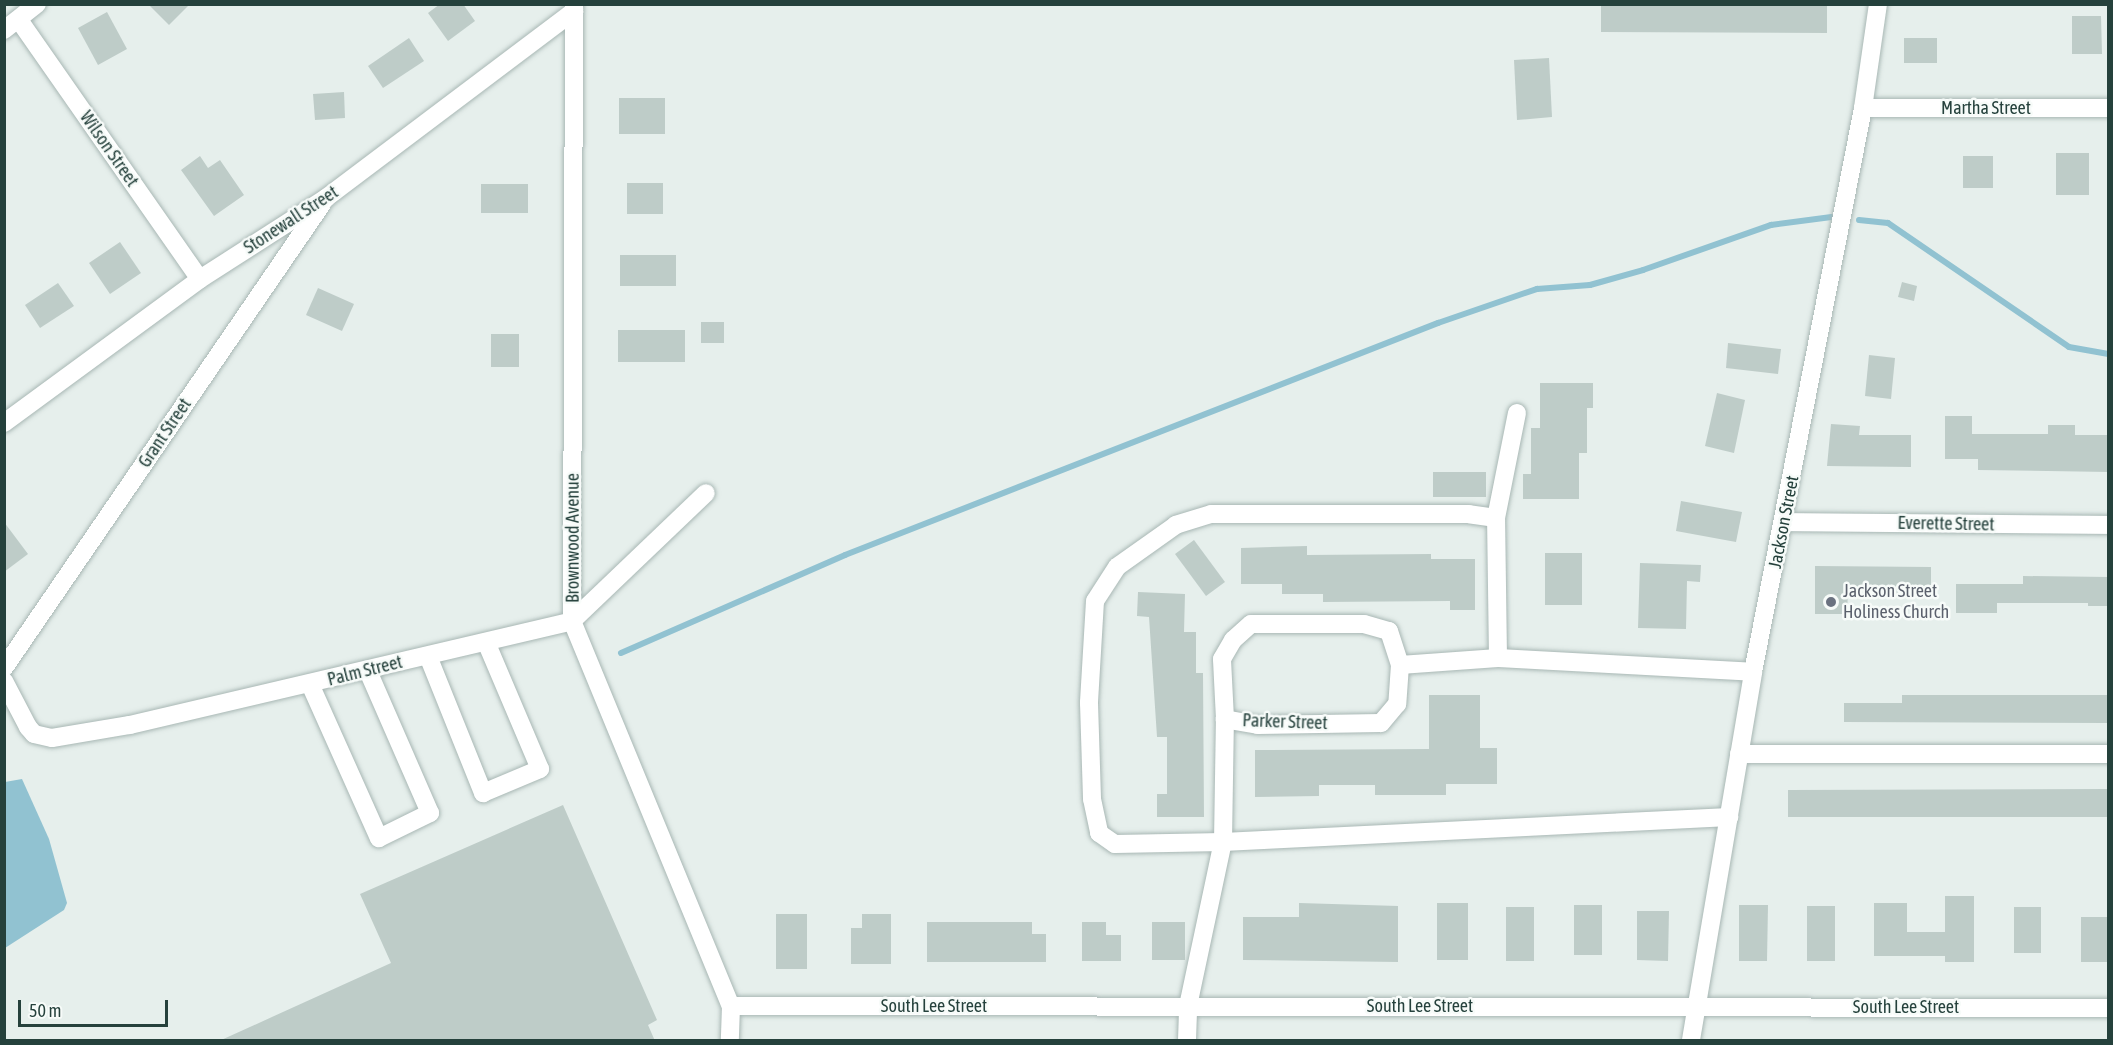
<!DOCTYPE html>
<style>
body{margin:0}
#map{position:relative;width:2113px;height:1045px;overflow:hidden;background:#e6efec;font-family:"Asap Condensed",sans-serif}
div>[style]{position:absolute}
.water>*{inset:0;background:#91c2d1}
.stream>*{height:6px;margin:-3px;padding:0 3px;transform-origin:3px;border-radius:3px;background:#91c2d1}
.building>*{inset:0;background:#beccc8}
.roads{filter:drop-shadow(0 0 2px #a8b7b4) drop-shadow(0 0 2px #a8b7b4)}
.minor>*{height:18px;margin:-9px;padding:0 9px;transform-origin:9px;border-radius:9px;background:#fff}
.dots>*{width:16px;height:16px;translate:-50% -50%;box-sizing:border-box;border:3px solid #f7fbf9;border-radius:50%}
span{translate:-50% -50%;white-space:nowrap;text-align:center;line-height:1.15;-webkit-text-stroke:5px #f7fbf9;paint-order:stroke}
.street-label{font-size:18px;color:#25413c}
.worship-label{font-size:18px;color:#5b616d}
.left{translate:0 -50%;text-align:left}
.frame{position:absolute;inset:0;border:6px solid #25413c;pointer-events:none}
.scale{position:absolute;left:18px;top:1000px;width:150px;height:27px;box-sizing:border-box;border:3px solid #25413c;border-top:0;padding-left:8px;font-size:18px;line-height:21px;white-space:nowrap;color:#25413c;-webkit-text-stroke:4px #f7fbf9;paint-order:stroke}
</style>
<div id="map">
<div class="water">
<i style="clip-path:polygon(22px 779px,49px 839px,67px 903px,64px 910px,5px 948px,5px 782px)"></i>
</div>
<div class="stream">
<i style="left:1859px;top:220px;width:29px;rotate:6deg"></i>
<i style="left:1888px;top:223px;width:219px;rotate:34.4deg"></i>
<i style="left:2069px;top:347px;width:40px;rotate:10deg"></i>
<i style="left:621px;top:653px;width:244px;rotate:-23.6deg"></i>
<i style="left:845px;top:555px;width:637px;rotate:-21.37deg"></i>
<i style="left:1438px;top:323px;width:105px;rotate:-19deg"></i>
<i style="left:1537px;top:289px;width:53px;rotate:-4.3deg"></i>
<i style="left:1590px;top:285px;width:55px;rotate:-15.8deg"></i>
<i style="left:1643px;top:270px;width:136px;rotate:-19.4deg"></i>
<i style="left:1771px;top:225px;width:61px;rotate:-7.6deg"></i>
</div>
<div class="building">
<i style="clip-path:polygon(148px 4px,190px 4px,169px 25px)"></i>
<i style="clip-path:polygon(440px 4px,463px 4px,475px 21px,448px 41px,428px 13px)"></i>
<i style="clip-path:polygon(1601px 4px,1827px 4px,1827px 33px,1601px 32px)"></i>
<i style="clip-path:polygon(107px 12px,127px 49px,98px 65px,78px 28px)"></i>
<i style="clip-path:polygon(2072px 16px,2101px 16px,2102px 54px,2072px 54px)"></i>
<i style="clip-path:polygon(409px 38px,424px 61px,383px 88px,368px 66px)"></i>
<i style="clip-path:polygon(1904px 38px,1937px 38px,1937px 63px,1904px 63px)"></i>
<i style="clip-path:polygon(1549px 58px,1552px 117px,1517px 120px,1514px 60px)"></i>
<i style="clip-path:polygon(344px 92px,345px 118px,315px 120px,313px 94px)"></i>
<i style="clip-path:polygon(619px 98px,665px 98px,665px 134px,619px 134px)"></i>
<i style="clip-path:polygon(2056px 153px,2089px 153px,2089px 195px,2056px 195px)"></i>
<i style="clip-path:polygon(200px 156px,208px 168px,220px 160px,244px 195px,214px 216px,181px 170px)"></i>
<i style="clip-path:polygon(1963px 156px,1993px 156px,1993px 188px,1963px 188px)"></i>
<i style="clip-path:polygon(627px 183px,663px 183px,663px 214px,627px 214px)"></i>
<i style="clip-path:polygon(481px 184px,528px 184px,528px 213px,481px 213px)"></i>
<i style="clip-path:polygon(120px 242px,141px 273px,110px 294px,89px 263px)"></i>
<i style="clip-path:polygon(620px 255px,676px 255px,676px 286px,620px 286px)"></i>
<i style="clip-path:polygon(1902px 282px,1917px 286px,1914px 301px,1898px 297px)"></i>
<i style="clip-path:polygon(58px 283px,74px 306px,40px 328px,25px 305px)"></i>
<i style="clip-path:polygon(318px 288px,354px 304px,342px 331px,306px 315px)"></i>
<i style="clip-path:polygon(701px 322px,724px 322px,724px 343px,701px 343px)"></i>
<i style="clip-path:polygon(618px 330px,685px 330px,685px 362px,618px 362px)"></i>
<i style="clip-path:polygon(491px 334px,519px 334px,519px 367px,491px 367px)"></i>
<i style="clip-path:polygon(1728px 343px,1781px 349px,1778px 374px,1726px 368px)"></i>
<i style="clip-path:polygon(1869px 355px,1895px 358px,1891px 399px,1865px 396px)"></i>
<i style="clip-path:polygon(1540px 383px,1593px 383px,1593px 408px,1587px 408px,1587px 453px,1579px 453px,1579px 499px,1523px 499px,1523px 474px,1531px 474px,1531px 428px,1540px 428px)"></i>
<i style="clip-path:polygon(1717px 393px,1745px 400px,1734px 453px,1705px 446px)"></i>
<i style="clip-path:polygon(1945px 416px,1972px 416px,1972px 434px,2048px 434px,2048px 425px,2075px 425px,2075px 435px,2109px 435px,2109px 472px,1978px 470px,1978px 459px,1945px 459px)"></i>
<i style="clip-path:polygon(1831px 424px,1860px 426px,1859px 435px,1911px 435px,1911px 467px,1827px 466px)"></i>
<i style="clip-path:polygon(1433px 472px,1486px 472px,1486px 497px,1433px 497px)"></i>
<i style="clip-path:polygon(1681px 501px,1742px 512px,1736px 542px,1676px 531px)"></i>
<i style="clip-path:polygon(4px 522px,28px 554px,4px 572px)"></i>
<i style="clip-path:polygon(1194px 540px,1225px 582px,1206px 596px,1175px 554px)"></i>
<i style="clip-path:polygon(1307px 546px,1307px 555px,1431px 554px,1431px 559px,1475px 559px,1475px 610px,1450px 610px,1450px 601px,1323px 602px,1323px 594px,1282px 594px,1282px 584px,1241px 584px,1241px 548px)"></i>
<i style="clip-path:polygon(1545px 553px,1582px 553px,1582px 605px,1545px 605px)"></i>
<i style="clip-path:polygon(1640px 563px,1701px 565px,1700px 582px,1687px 581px,1686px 629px,1638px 628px)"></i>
<i style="clip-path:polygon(1815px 566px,1931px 567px,1931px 594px,1891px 594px,1891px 589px,1848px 590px,1847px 614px,1815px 614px)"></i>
<i style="clip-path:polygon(2023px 576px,2109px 577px,2109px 606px,2088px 606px,2088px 603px,1997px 603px,1997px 613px,1956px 613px,1956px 584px,2023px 584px)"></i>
<i style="clip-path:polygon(1138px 592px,1185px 594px,1184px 632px,1196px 632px,1196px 673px,1203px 673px,1204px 817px,1157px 817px,1157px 794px,1167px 794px,1167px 737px,1157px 737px,1149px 617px,1137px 616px)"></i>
<i style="clip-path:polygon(1429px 695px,1480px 695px,1480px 748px,1497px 748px,1497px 784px,1446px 784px,1446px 795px,1375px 795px,1375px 785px,1319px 785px,1319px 796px,1255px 797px,1255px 750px,1429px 749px)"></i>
<i style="clip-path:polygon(1902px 695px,2107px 695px,2107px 723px,1844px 722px,1844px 703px,1902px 703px)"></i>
<i style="clip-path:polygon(2108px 789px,2108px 817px,1788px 817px,1788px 790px)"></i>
<i style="clip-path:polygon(563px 805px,657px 1020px,648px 1025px,655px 1041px,219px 1041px,391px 963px,360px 894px)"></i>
<i style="clip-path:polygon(1945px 896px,1974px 896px,1974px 962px,1945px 962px,1945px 956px,1874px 956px,1874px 903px,1907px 903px,1907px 932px,1945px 932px)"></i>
<i style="clip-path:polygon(1299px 903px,1398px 906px,1398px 962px,1243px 960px,1243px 917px,1299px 917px)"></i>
<i style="clip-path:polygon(1437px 903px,1468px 903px,1468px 960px,1437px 960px)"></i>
<i style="clip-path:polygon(1574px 905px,1602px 905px,1602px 955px,1574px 955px)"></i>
<i style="clip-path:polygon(1739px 905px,1768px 905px,1767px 961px,1739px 961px)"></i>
<i style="clip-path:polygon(1807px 906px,1835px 906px,1835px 961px,1807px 961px)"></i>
<i style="clip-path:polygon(1506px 907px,1534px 907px,1534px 961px,1506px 961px)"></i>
<i style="clip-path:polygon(2014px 907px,2041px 907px,2041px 953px,2014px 953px)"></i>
<i style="clip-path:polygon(1637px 911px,1669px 911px,1668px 961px,1637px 960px)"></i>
<i style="clip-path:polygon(776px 914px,807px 914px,807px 969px,776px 969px)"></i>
<i style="clip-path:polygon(862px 914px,891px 914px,891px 964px,851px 964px,851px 928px,862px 928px)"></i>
<i style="clip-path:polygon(2081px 917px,2109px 917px,2109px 962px,2081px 962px)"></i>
<i style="clip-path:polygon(927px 922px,1032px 922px,1032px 934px,1046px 934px,1046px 962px,927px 962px)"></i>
<i style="clip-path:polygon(1082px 922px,1106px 922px,1106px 935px,1121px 935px,1121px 961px,1082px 961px)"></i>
<i style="clip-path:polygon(1152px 922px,1185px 922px,1185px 960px,1152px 960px)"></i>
</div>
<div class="roads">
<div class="minor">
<i style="left:574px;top:4px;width:617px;rotate:90.19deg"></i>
<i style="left:572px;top:621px;width:417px;rotate:67.6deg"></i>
<i style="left:731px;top:1006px;width:34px;rotate:92deg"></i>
<i style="left:19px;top:20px;width:316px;rotate:55.1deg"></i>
<i style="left:4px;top:30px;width:42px;rotate:-38.2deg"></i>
<i style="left:1863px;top:108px;width:245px"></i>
<i style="left:4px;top:423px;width:243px;rotate:-36.3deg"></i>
<i style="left:200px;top:279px;width:150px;rotate:-32.7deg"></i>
<i style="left:326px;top:198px;width:311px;rotate:-37deg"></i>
<i style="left:1496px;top:518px;width:27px;rotate:-172deg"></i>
<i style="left:1469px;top:514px;width:258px;rotate:180deg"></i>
<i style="left:1211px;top:514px;width:37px;rotate:163deg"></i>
<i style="left:1176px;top:525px;width:72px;rotate:144.6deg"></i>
<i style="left:1117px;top:567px;width:40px;rotate:122.9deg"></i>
<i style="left:1095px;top:601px;width:102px;rotate:93.4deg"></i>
<i style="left:1089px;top:703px;width:96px;rotate:88.2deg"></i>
<i style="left:1092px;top:799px;width:35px;rotate:78deg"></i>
<i style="left:1099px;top:833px;width:19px;rotate:35deg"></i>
<i style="left:1115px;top:844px;width:108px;rotate:-1.1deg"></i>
<i style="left:1223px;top:842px;width:507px;rotate:-2.83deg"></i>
<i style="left:1784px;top:522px;width:324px;rotate:0.5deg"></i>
<i style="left:428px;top:656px;width:148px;rotate:68.1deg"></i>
<i style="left:483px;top:793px;width:62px;rotate:-22.8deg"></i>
<i style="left:540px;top:769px;width:138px;rotate:-113deg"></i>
<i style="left:1498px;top:658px;width:140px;rotate:-90.8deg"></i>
<i style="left:1496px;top:518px;width:107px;rotate:-78.7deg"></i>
<i style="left:1400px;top:665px;width:39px;rotate:94deg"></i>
<i style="left:1397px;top:704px;width:25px;rotate:130deg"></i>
<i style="left:1381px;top:723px;width:123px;rotate:179.1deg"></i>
<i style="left:1258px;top:725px;width:34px;rotate:-170deg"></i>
<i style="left:1225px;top:719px;width:60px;rotate:-92.9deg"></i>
<i style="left:1222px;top:659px;width:22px;rotate:-60deg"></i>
<i style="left:1233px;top:640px;width:24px;rotate:-42deg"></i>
<i style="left:1251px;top:624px;width:113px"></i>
<i style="left:1364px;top:624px;width:26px;rotate:16deg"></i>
<i style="left:1389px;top:631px;width:36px;rotate:72deg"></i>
<i style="left:1400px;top:665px;width:98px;rotate:-4.1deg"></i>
<i style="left:1498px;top:658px;width:255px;rotate:3.1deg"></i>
<i style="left:4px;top:668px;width:563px;rotate:-55.58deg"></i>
<i style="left:4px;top:681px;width:52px;rotate:62.4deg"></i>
<i style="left:28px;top:727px;width:9px;rotate:49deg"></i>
<i style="left:34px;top:734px;width:18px;rotate:13deg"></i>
<i style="left:52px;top:738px;width:79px;rotate:-9.5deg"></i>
<i style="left:130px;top:725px;width:454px;rotate:-13.2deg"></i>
<i style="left:572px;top:621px;width:185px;rotate:-43.7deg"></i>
<i style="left:310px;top:684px;width:169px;rotate:65.9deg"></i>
<i style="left:379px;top:838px;width:57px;rotate:-26.1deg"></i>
<i style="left:430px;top:813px;width:155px;rotate:-113.6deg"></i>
<i style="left:1739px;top:754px;width:369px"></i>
<i style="left:731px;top:1006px;width:1377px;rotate:0.08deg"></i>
<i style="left:1187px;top:1040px;width:34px;rotate:-88deg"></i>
<i style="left:1188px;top:1006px;width:168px;rotate:-78deg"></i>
<i style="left:1223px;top:842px;width:123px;rotate:-89.1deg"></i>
<i style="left:1691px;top:1040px;width:373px;rotate:-80.4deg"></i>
<i style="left:1753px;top:672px;width:575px;rotate:-78.96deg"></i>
<i style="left:1863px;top:108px;width:105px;rotate:-81.8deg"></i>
</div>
</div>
<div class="dots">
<i style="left:1831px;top:602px;background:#6b7280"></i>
</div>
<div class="street-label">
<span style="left:1986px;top:108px">Martha Street</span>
<span style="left:109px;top:149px;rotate:55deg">Wilson Street</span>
<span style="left:291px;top:220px;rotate:-33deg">Stonewall Street</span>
<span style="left:165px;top:433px;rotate:-56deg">Grant Street</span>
<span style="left:1784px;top:522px;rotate:-79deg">Jackson Street</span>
<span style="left:1946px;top:524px;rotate:1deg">Everette Street</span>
<span style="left:573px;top:538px;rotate:-90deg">Brownwood Avenue</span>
<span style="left:365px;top:671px;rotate:-14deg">Palm Street</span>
<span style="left:1285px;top:722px;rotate:2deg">Parker Street</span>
<span style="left:934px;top:1006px">South Lee Street</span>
<span style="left:1420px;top:1006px">South Lee Street</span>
<span style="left:1906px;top:1007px">South Lee Street</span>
</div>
<div class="worship-label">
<span class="left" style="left:1843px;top:602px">Jackson Street<br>Holiness Church</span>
</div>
<div class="frame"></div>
<div class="scale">50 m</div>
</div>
